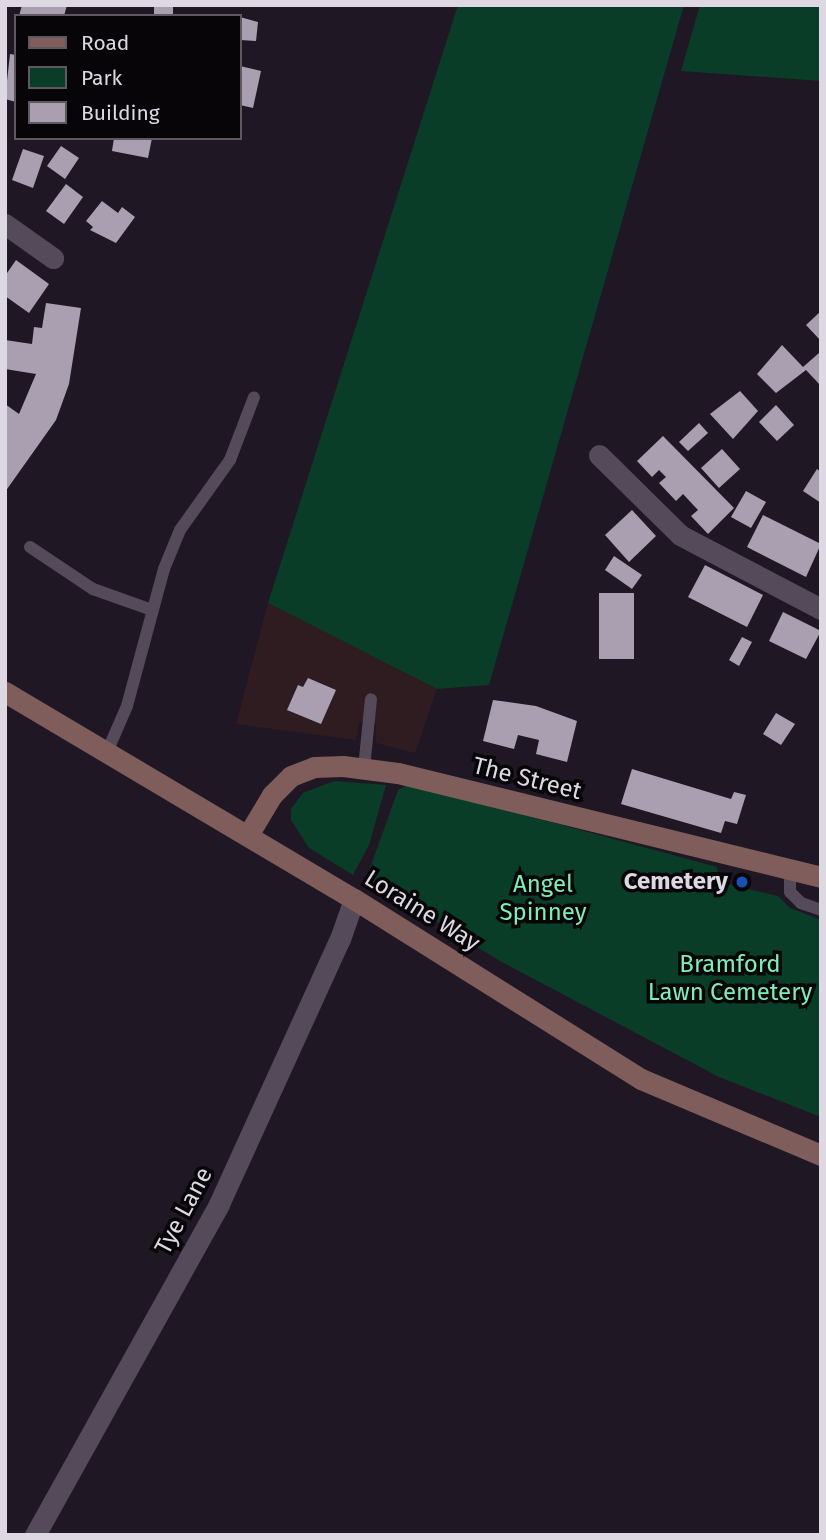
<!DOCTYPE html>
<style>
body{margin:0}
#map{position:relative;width:826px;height:1540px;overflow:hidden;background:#201724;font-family:"Fira Sans",sans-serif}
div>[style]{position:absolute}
.industrial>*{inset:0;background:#2e1c20}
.green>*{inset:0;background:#093d27}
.building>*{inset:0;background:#aa9fb0}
.lane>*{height:12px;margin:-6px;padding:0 6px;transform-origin:6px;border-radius:6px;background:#544a59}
.street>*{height:21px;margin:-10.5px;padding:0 10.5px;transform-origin:10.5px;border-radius:10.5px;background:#544a59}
.secondary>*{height:21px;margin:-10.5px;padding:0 10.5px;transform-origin:10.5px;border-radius:10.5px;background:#7e5d5a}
.dots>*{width:19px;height:19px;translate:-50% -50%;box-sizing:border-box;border:4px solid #080509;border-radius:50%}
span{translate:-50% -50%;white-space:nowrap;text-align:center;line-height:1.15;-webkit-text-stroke:7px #080509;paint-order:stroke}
.street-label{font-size:24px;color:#ddd8e1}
.poi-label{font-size:24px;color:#ddd8e1;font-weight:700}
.right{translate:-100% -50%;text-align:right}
.park-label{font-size:24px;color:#7eeeb6}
.frame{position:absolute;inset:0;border:7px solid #ddd8e1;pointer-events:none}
.legend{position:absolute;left:14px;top:14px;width:228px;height:126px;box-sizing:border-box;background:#080509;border:2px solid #5d595f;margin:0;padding:9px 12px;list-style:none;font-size:21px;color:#ddd8e1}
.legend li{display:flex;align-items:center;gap:14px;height:35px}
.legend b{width:35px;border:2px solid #5d595f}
</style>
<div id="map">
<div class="industrial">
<i style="clip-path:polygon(268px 603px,437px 689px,415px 753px,376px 743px,376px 724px,367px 721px,359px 722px,356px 740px,236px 724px)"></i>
</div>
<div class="green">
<i style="clip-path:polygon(458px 5px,684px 5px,489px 685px,437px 689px,268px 603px)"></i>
<i style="clip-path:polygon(700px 5px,821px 5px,821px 81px,681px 71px)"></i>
<i style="clip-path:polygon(334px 781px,386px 785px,369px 845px,353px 875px,309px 848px,291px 820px,291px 809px,303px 793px)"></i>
<i style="clip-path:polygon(410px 784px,717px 867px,719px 882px,778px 896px,790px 908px,821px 920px,821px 1117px,719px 1077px,500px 961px,372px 882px,369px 871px,398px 790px)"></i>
</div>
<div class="building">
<i style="clip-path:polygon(22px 5px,67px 5px,64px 16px,19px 16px)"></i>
<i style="clip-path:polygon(154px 5px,173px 5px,173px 16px,154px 16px)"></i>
<i style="clip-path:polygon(240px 17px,258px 22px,256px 41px,240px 40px)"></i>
<i style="clip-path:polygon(10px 54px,16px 55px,16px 102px,5px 99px)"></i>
<i style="clip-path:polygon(240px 66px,261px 71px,253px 108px,240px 105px)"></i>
<i style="clip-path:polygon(114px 138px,152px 138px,148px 158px,112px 151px)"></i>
<i style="clip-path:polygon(61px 146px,79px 158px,65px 179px,47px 166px)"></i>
<i style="clip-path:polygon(23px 149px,44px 156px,33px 188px,12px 180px)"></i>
<i style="clip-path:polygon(66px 184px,83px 197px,64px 224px,46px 211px)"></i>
<i style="clip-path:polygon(102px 201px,118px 213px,122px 207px,135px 217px,116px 243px,90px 230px,93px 227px,86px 221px)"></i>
<i style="clip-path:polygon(16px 260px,49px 284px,29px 313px,5px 296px,5px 276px)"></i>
<i style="clip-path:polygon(46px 303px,81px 308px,69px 384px,56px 420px,5px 492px,5px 404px,19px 414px,36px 374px,5px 369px,5px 340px,32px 344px,34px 327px,42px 328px)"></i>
<i style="clip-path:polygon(821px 311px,821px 341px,806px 325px)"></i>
<i style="clip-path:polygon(782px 345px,803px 367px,819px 353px,821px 386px,806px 370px,776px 393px,757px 374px)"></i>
<i style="clip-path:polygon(740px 391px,758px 411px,733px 439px,710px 414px)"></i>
<i style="clip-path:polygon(776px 405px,794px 425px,777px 441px,759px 422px)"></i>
<i style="clip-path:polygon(699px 423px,708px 433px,688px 451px,679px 442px)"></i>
<i style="clip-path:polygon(663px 436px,734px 508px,708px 534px,691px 516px,698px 510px,683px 494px,676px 501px,659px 483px,666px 477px,659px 470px,652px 477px,637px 461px)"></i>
<i style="clip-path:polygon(722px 449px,740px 469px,719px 488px,701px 468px)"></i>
<i style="clip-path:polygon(817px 469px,821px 472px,821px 503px,803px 491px)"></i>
<i style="clip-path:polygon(746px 491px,766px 502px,751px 528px,731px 517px)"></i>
<i style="clip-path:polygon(632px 510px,656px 536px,629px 562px,605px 535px)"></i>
<i style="clip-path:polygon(763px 515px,821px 544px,806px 577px,747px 547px)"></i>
<i style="clip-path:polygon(614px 556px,642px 575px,632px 589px,605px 570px)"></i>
<i style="clip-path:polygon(705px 565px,763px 595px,747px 627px,688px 597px)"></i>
<i style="clip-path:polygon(599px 593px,634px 593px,634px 659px,599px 659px)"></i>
<i style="clip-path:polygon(783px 612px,821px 631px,806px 659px,769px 641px)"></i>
<i style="clip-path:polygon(742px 637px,752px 642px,739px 666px,729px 660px)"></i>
<i style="clip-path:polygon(308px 678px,336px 690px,321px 724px,287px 710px,298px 685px,303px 687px)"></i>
<i style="clip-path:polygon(493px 700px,536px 706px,577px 721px,567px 762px,536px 754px,539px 740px,518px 735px,514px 749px,483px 741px)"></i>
<i style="clip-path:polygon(776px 713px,795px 724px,781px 745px,763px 734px)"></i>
<i style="clip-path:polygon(632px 769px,731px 799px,734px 792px,746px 795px,737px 824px,725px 821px,721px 833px,621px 804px)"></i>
</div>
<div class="lane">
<i style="left:30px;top:547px;width:76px;rotate:33.7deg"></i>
<i style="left:93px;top:589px;width:63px;rotate:19.6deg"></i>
<i style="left:107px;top:752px;width:50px;rotate:-66.5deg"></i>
<i style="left:127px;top:706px;width:142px;rotate:-74.9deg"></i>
<i style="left:164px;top:569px;width:42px;rotate:-67.7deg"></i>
<i style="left:180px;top:530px;width:86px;rotate:-54.5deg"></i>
<i style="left:230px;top:460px;width:67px;rotate:-69.1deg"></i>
<i style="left:364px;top:768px;width:69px;rotate:-84.2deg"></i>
<i style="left:790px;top:872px;width:20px;rotate:90deg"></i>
<i style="left:790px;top:892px;width:16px;rotate:45deg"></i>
<i style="left:801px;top:903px;width:21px;rotate:19deg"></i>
</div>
<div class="street">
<i style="left:5px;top:224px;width:59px;rotate:35.3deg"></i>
<i style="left:599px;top:455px;width:114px;rotate:44.6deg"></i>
<i style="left:680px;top:535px;width:159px;rotate:27.7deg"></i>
<i style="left:35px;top:1535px;width:379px;rotate:-60.9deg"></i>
<i style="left:219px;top:1204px;width:291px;rotate:-65.5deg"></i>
<i style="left:340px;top:939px;width:42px;rotate:-70.7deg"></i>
</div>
<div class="secondary">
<i style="left:5px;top:692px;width:406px;rotate:30.7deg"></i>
<i style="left:354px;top:899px;width:339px;rotate:32.1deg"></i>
<i style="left:641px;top:1079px;width:195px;rotate:22.9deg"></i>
<i style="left:248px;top:835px;width:47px;rotate:-59deg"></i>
<i style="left:272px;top:795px;width:27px;rotate:-45deg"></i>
<i style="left:291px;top:776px;width:25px;rotate:-21deg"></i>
<i style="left:314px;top:767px;width:29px;rotate:-2deg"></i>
<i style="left:343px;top:766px;width:55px;rotate:7.3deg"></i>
<i style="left:398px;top:773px;width:436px;rotate:13.8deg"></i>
</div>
<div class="dots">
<i style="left:742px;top:882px;background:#1a4fb4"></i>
</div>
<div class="street-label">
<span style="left:527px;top:779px;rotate:14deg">The Street</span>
<span style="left:422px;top:911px;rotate:32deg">Loraine Way</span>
<span style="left:184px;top:1211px;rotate:-62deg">Tye Lane</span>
</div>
<div class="poi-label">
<span class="right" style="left:728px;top:882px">Cemetery</span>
</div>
<div class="park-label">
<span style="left:543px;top:899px">Angel<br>Spinney</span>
<span style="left:730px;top:979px">Bramford<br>Lawn Cemetery</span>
</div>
<div class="frame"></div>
<ul class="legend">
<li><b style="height:9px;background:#7e5d5a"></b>Road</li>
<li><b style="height:19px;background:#093d27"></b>Park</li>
<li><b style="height:19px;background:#aa9fb0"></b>Building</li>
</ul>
</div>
